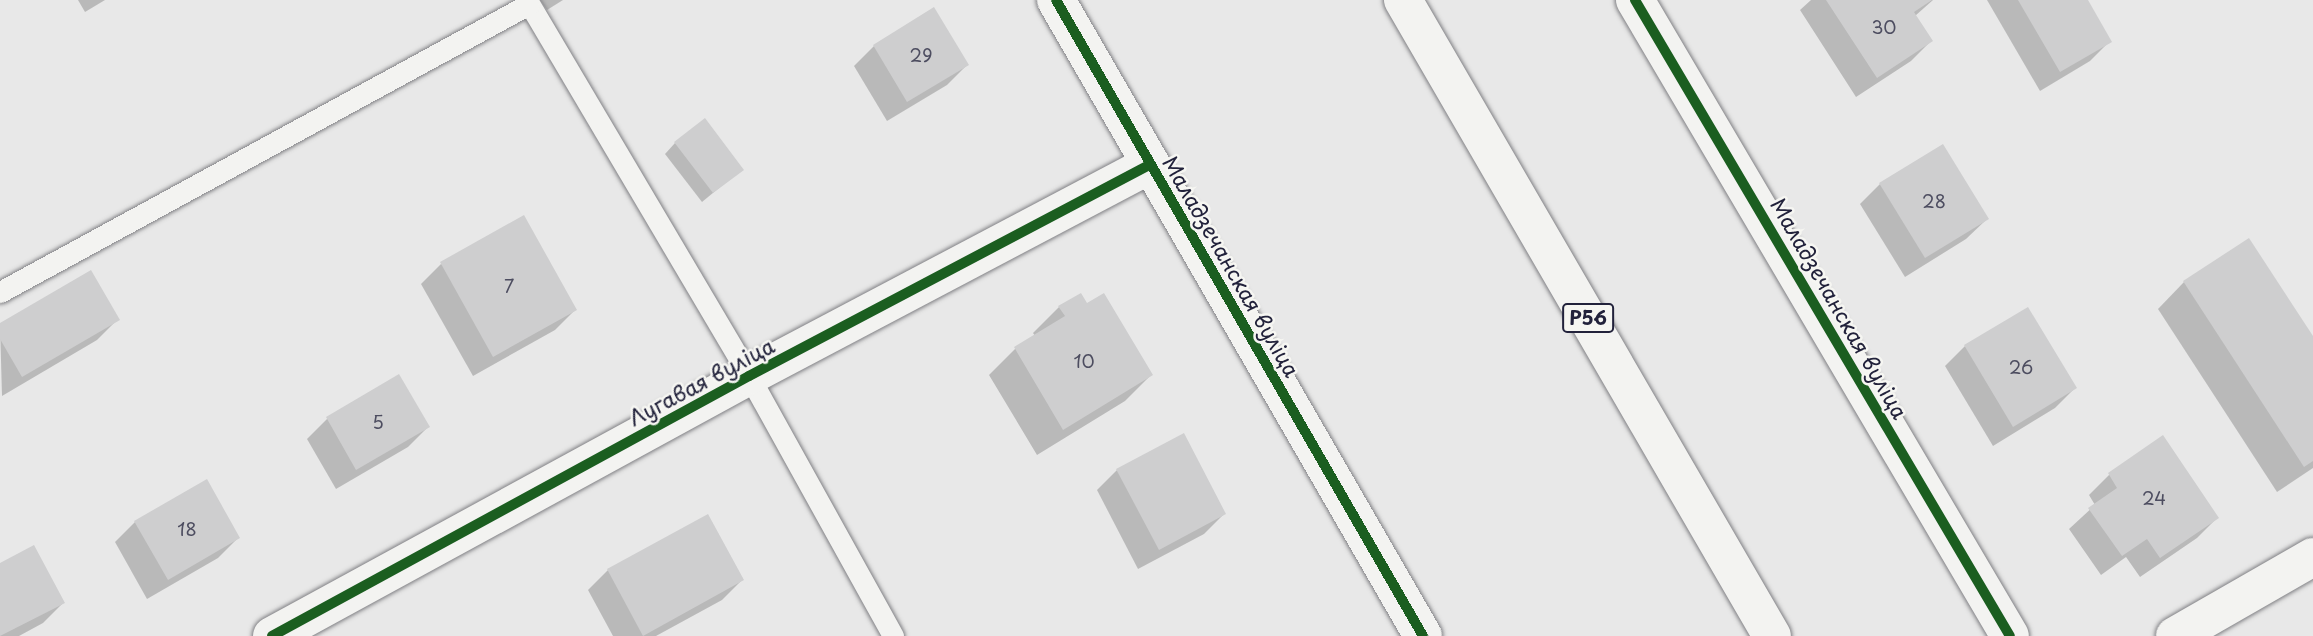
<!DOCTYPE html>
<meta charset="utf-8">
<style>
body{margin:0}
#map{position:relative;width:2313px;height:636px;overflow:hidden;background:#e8e8e8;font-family:"Playpen Sans",sans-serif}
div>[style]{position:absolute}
.shadow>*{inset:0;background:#0003}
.building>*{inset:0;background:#cececf}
.roads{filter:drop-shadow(0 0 2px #808084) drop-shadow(0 0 2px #808084)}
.lane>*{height:21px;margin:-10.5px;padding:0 10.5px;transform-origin:10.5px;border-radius:10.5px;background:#f3f3f1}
.street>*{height:38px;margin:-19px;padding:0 19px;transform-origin:19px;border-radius:19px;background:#f3f3f1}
.primary>*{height:38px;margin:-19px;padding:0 19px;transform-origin:19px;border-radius:19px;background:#f3f3f1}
.cycleway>*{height:10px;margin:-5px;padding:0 5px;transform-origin:5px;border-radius:5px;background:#1b5e20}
span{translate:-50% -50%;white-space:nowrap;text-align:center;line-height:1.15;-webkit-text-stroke:5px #f6f6f2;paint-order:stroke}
.number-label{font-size:18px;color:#4d4d60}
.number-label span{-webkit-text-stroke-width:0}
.shield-label span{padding:2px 5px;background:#f6f6f2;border:2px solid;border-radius:5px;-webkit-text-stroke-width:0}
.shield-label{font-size:19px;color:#22223b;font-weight:700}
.street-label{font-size:21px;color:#22223b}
</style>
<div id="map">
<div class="shadow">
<i style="clip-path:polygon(78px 0,105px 0,85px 12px)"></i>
<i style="clip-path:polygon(540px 0,563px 0,547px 10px)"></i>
<i style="clip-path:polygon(1811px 0,1933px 0,1915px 16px,1931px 41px,1911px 61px,1856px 97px,1800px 10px)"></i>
<i style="clip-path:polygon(1987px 0,2086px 0,2110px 41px,2090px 61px,2040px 91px)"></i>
<i style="clip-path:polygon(874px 46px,967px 65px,947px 85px,887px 121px,854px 66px)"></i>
<i style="clip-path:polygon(675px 143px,742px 169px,702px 202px,665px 154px)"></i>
<i style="clip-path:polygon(1880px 184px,1987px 219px,1966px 239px,1905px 277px,1860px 204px)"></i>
<i style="clip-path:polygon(2249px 240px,2313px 339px,2313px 468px,2277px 492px,2158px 309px,2184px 282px)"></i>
<i style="clip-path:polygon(441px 264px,575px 310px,555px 330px,473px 376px,421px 284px)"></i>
<i style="clip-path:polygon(1086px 305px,1151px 375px,1125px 401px,1037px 455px,989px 375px,1015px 349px,1035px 336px,1033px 333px,1059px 307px)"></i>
<i style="clip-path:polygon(117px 320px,97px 340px,2px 396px,0 325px)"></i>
<i style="clip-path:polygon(1965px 346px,2075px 388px,2055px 408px,1993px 446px,1945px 366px)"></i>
<i style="clip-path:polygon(398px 377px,428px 427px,408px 447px,336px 489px,307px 439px,327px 419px)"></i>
<i style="clip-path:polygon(2162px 438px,2217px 518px,2197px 538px,2140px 577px,2126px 557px,2101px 575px,2069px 529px,2095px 505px,2089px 495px,2109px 475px)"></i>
<i style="clip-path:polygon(1117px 470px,1224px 514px,1204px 534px,1138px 569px,1097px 490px)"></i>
<i style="clip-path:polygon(135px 522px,238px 538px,218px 558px,147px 599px,115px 542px)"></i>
<i style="clip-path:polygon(0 565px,63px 603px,43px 623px,19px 636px,0 636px)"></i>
<i style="clip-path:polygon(608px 570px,742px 580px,722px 600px,656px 636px,613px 636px,588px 590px)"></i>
</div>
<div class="building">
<i style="clip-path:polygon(1826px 0,1932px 0,1914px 12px,1933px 41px,1877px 78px)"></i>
<i style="clip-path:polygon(2018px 0,2088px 0,2112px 42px,2060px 72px)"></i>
<i style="clip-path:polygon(934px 7px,969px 65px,907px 102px,873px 45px)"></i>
<i style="clip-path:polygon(705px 118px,744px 170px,713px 193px,674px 142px)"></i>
<i style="clip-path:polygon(1943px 144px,1989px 219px,1925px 258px,1879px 183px)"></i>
<i style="clip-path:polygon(524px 215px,577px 310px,493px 357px,440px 262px)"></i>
<i style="clip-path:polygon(2249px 238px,2313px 336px,2313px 461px,2304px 467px,2183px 281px)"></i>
<i style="clip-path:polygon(91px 270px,120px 320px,22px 377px,0 339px,0 323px)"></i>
<i style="clip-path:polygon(1081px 293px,1087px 303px,1104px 293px,1153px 375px,1063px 430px,1014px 347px,1065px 316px,1058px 306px)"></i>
<i style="clip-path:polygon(2028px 307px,2077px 388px,2013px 427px,1964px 345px)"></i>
<i style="clip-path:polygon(399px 374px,430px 427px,356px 470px,326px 417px)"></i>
<i style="clip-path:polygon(1184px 433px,1226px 514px,1159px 550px,1116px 469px)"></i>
<i style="clip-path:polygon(2163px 435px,2219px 518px,2160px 558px,2147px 539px,2122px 556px,2088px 508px,2117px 488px,2108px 473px)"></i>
<i style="clip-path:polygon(207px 479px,240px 538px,168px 580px,134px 521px)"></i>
<i style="clip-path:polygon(708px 514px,744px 580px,643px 636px,607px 569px)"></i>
<i style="clip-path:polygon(34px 545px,65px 603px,0 636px,0 563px)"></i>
</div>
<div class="roads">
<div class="lane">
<i style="left:527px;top:0;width:437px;rotate:59.4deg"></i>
<i style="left:749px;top:376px;width:297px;rotate:61deg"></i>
<i style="left:0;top:292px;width:602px;rotate:-28.56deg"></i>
</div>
<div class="street">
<i style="left:1056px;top:0;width:734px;rotate:60.01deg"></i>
<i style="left:1635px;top:0;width:738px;rotate:59.48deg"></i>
<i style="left:272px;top:636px;width:543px;rotate:-28.59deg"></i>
<i style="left:749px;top:376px;width:454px;rotate:-27.8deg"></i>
<i style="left:2175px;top:636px;width:159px;rotate:-29.8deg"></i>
</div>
<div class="primary">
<i style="left:1403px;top:0;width:735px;rotate:59.88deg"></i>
</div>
</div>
<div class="cycleway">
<i style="left:1056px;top:0;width:734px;rotate:60.01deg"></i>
<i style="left:1635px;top:0;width:738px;rotate:59.48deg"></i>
<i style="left:272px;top:636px;width:543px;rotate:-28.59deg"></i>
<i style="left:749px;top:376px;width:454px;rotate:-27.8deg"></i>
</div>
<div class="number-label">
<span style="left:1884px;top:27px">30</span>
<span style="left:921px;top:55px">29</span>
<span style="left:1934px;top:201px">28</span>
<span style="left:509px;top:286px">7</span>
<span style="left:1084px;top:361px">10</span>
<span style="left:2021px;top:367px">26</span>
<span style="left:378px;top:422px">5</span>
<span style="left:2154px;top:498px">24</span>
<span style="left:187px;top:529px">18</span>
</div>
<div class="shield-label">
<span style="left:1588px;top:318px">Р56</span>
</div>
<div class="street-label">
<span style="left:1232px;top:266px;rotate:60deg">Маладзечанская вуліца</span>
<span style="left:1840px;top:308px;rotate:60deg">Маладзечанская вуліца</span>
<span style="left:701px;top:381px;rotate:-28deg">Лугавая вуліца</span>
</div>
</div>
